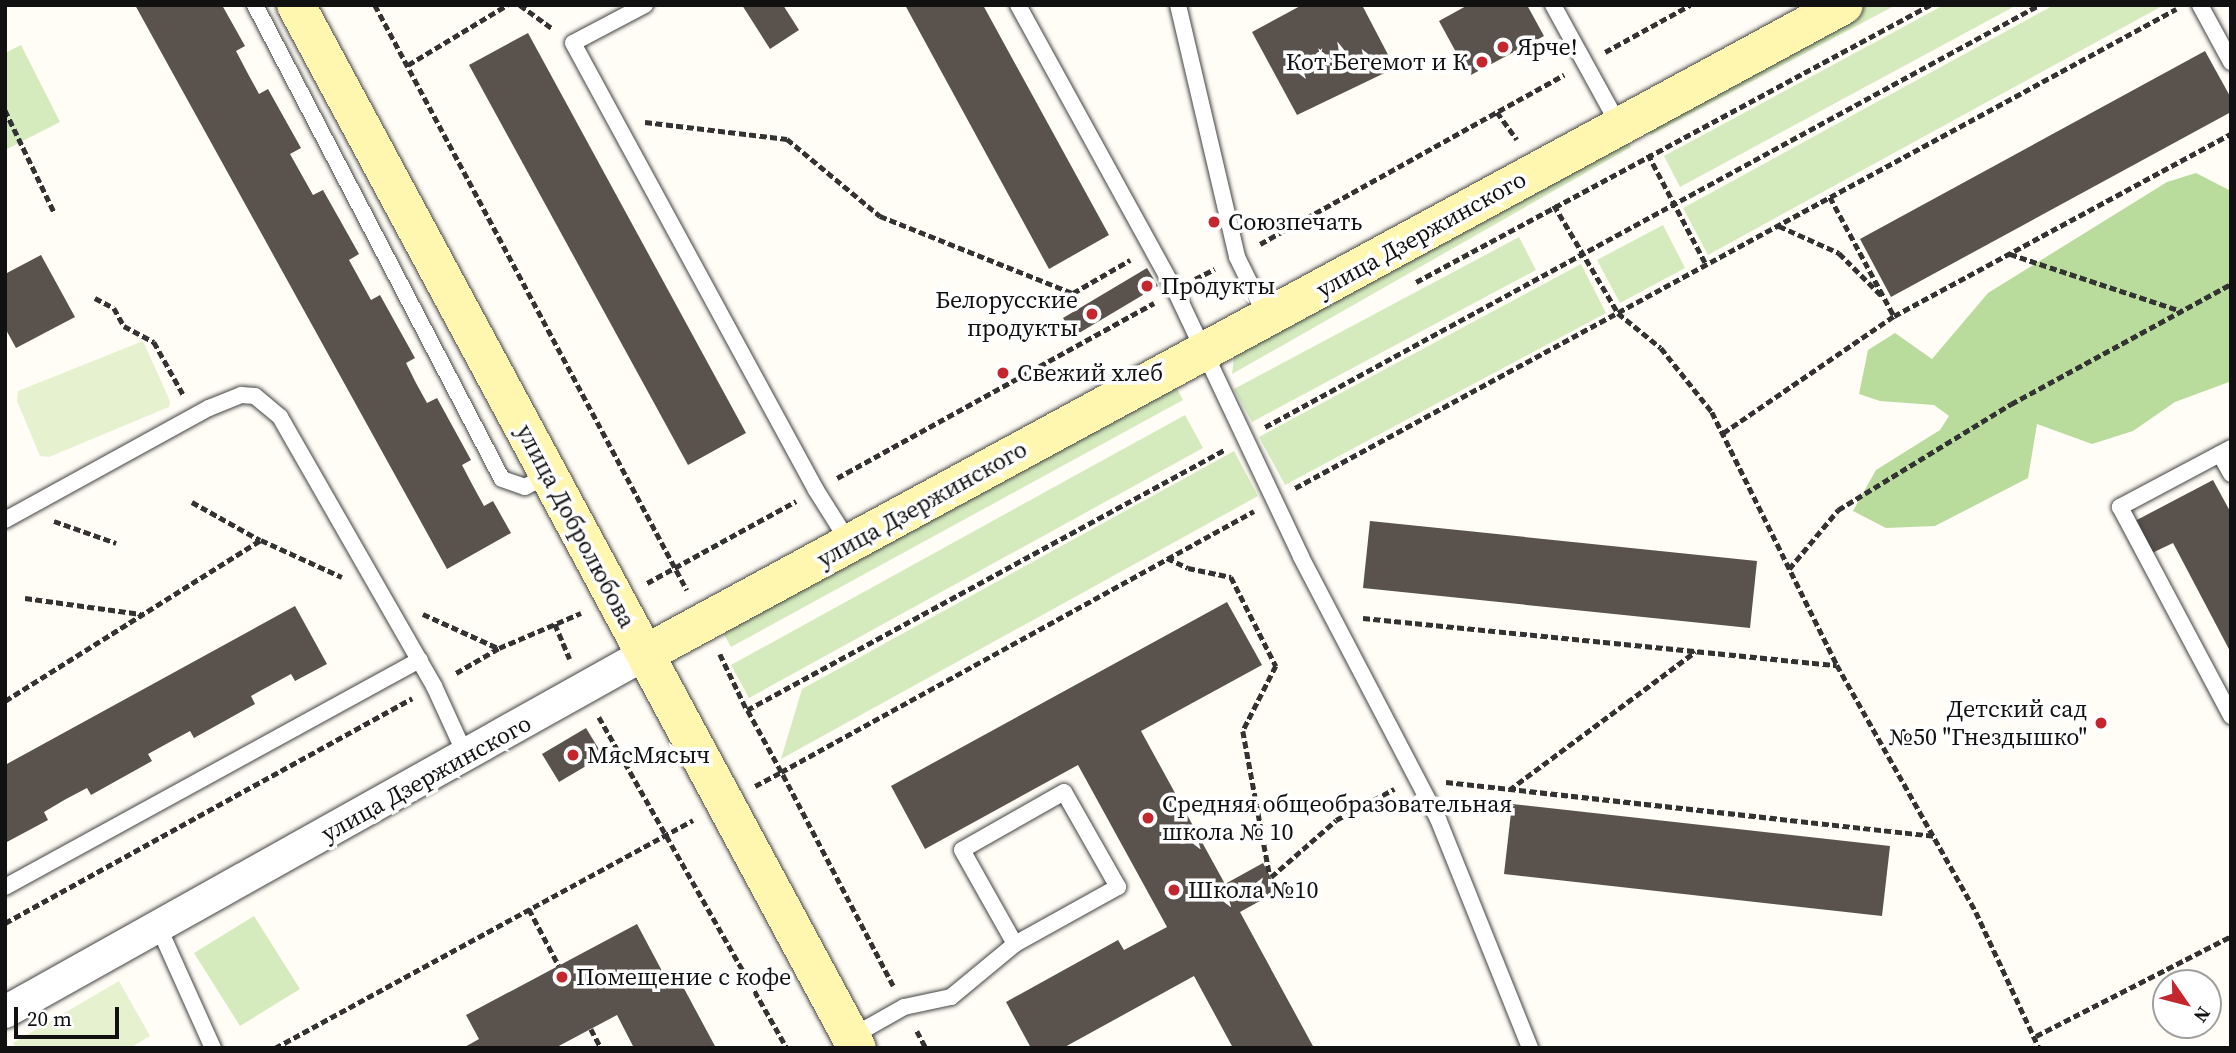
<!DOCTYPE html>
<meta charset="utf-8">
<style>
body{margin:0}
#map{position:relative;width:2236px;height:1053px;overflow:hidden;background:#fffdf5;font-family:"Source Serif 4",serif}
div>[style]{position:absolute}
.green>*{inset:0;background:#d5ebbd}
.forest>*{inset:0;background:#b9dc9c}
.pitch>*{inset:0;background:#e6f2cf}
.building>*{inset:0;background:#5a524d}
.path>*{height:4.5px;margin-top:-2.25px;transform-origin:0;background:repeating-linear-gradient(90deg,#333 0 7px,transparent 0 10.5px)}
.roads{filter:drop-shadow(0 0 2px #444) drop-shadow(0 0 2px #444)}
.lane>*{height:16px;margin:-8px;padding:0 8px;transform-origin:8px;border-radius:8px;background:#fff}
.street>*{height:32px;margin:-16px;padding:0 16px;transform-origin:16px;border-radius:16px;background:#fff}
.secondary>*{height:38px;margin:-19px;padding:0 19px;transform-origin:19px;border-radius:19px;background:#fff6b0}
.dots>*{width:19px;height:19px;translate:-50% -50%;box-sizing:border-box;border:4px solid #fff;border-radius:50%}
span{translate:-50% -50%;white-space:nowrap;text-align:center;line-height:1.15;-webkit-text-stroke:7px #fff;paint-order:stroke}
.poi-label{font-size:24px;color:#111}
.left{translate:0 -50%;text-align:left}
.right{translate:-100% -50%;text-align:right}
.street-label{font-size:24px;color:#111}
.frame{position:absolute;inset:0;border:7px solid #111;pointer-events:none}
.north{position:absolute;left:2152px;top:969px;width:70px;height:70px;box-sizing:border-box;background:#fff;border:2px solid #a0a0a0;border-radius:50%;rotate:125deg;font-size:19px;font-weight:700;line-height:28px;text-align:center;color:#111}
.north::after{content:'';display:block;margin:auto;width:24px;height:32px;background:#c4262e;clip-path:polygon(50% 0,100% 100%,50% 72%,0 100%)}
.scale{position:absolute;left:14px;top:1007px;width:105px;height:32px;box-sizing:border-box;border:4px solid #111;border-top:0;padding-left:9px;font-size:21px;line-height:24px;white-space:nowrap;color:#111;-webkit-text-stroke:5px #fff;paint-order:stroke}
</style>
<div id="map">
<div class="green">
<i style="clip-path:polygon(1841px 5px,1896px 5px,1651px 135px,1639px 113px)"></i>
<i style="clip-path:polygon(1944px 5px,2017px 5px,1680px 187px,1664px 156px)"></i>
<i style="clip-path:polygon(2054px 5px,2164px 5px,1708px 255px,1683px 208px)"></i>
<i style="clip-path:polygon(21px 45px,60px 122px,5px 150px,5px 53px)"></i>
<i style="clip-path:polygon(1619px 125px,1631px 147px,1232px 374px,1236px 342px)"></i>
<i style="clip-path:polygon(1663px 225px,1685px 268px,1620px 303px,1597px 260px)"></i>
<i style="clip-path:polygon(1519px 237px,1536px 270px,1252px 422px,1234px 389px)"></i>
<i style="clip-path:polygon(1581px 264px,1606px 313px,1285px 485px,1259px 437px)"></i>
<i style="clip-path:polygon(1167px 370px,1183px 400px,731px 647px,715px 618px)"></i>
<i style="clip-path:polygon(1185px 415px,1203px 448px,749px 698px,731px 665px)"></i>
<i style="clip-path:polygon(1234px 451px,1258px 496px,781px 759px,802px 689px)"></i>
<i style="clip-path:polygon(254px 916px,300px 989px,240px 1026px,194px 953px)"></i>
</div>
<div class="forest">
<i style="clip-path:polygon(2196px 173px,2231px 191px,2229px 382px,2175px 402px,2133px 431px,2092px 444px,2037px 424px,2028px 478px,1935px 526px,1886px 528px,1853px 511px,1876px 470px,1940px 430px,1949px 416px,1934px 405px,1880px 401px,1859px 394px,1868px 350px,1895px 333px,1932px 359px,1988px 293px,2167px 182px)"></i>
</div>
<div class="pitch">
<i style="clip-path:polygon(143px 341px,170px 401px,169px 407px,49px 457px,40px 456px,17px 401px,18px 391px)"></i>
<i style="clip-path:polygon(119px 981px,150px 1036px,130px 1048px,16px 1048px,13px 1043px)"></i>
</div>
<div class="building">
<i style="clip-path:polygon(135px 5px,222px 5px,245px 46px,236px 51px,247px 72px,259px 94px,268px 89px,301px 148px,290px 154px,313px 195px,323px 190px,359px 254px,349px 260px,371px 300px,380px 295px,415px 358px,406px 363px,416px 383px,427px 403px,437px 398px,471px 460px,462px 465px,473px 486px,484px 506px,493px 501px,511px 533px,447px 569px)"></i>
<i style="clip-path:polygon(742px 5px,783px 5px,799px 30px,770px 49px)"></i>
<i style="clip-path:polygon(905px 5px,983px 5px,1109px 235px,1049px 269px)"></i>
<i style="clip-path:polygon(1302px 5px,1362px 5px,1395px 68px,1297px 115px,1252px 32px)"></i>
<i style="clip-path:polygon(1468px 5px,1527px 5px,1544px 36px,1469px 76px,1439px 21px)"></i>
<i style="clip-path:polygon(528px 33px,746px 433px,688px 465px,469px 65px)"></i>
<i style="clip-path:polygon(2205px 51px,2231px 98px,2231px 112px,1891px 297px,1860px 239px)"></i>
<i style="clip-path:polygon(41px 255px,75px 317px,16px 348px,5px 328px,5px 274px)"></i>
<i style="clip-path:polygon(1147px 268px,1158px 286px,1074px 336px,1063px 318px)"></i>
<i style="clip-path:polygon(2213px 480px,2231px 513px,2231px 653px,2173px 543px,2150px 554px,2133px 522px)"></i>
<i style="clip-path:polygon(1370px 521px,1757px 561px,1750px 628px,1363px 588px)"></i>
<i style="clip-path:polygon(1227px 602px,1262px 665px,1141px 731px,1225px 884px,1263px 863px,1278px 891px,1240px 912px,1314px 1048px,1233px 1048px,1194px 976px,1063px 1048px,1031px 1048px,1006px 1002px,1118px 940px,1124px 950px,1167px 927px,1078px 765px,925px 849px,891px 786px)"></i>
<i style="clip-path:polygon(295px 606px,327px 664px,295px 681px,291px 674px,251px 696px,255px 704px,194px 738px,190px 731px,148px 754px,152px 761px,91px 795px,87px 788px,66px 799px,44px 812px,48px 820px,5px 843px,5px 765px)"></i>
<i style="clip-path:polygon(586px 728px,603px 756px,559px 782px,542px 754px)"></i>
<i style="clip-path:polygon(1512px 804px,1890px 846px,1882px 916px,1504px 874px)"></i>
<i style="clip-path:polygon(637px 924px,670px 986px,680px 981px,716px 1048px,634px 1048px,617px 1015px,555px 1048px,463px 1048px,479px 1039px,466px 1015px)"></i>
</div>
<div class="path">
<i style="left:375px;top:5px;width:663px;rotate:61.93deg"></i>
<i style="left:520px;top:5px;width:41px;rotate:36deg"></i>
<i style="left:1605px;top:52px;width:97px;rotate:-28.9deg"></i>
<i style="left:408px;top:65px;width:116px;rotate:-31.2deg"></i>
<i style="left:5px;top:110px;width:113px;rotate:64.3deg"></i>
<i style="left:1497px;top:112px;width:34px;rotate:54deg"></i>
<i style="left:645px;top:122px;width:143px;rotate:6.8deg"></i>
<i style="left:787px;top:139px;width:121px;rotate:39.6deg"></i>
<i style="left:880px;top:216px;width:208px;rotate:21.8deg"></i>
<i style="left:1073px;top:293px;width:66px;rotate:-30.1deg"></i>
<i style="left:1648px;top:154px;width:124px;rotate:62.2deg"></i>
<i style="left:1830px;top:197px;width:135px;rotate:61.7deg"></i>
<i style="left:1894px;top:316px;width:383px;rotate:-28.4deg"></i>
<i style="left:1554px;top:205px;width:126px;rotate:59.3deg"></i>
<i style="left:1618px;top:313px;width:55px;rotate:39.1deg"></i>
<i style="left:1661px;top:348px;width:82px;rotate:51.4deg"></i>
<i style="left:1712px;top:412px;width:282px;rotate:63.7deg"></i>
<i style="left:1837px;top:665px;width:283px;rotate:60.6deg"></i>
<i style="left:1976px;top:912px;width:150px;rotate:65.1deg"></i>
<i style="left:1779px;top:226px;width:66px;rotate:24.2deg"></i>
<i style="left:1839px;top:253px;width:62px;rotate:45deg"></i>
<i style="left:1260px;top:244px;width:348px;rotate:-29.1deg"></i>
<i style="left:2010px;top:254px;width:180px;rotate:18.4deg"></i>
<i style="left:1195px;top:279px;width:22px;rotate:-27deg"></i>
<i style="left:1416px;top:282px;width:584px;rotate:-28.32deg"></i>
<i style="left:95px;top:298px;width:21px;rotate:28deg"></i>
<i style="left:114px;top:308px;width:21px;rotate:61deg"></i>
<i style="left:124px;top:326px;width:34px;rotate:28deg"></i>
<i style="left:154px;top:342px;width:60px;rotate:60.9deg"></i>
<i style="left:1265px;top:427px;width:882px;rotate:-28.6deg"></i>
<i style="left:1723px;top:433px;width:207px;rotate:-34.4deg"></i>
<i style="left:837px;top:478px;width:362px;rotate:-28.9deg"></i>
<i style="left:1295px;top:488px;width:1003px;rotate:-28.53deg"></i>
<i style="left:192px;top:502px;width:78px;rotate:29.2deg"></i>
<i style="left:54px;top:521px;width:66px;rotate:19.5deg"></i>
<i style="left:1167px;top:558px;width:23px;rotate:25deg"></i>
<i style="left:1188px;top:568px;width:44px;rotate:11.8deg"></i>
<i style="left:1231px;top:577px;width:100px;rotate:63.2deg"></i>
<i style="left:1276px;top:666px;width:73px;rotate:116.9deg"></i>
<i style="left:1243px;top:731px;width:147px;rotate:79.5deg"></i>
<i style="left:1789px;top:569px;width:77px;rotate:-50.3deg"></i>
<i style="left:1838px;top:510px;width:203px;rotate:-31.5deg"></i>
<i style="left:2011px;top:404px;width:251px;rotate:-28.6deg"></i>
<i style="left:647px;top:583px;width:170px;rotate:-28.8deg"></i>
<i style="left:25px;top:598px;width:117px;rotate:7.9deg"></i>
<i style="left:423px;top:614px;width:82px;rotate:24.4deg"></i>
<i style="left:1363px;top:618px;width:476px;rotate:5.7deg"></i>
<i style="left:555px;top:624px;width:38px;rotate:67deg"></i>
<i style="left:720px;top:654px;width:62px;rotate:64.3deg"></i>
<i style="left:456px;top:673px;width:50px;rotate:-30.2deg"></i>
<i style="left:499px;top:648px;width:89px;rotate:-23.1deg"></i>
<i style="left:5px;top:701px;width:302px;rotate:-32.2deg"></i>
<i style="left:261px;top:540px;width:89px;rotate:24.6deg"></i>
<i style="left:599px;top:717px;width:381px;rotate:60.4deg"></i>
<i style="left:1446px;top:782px;width:491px;rotate:6.3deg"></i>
<i style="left:755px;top:786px;width:30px;rotate:-28deg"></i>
<i style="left:781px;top:772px;width:71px;rotate:-118.7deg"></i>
<i style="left:747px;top:710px;width:543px;rotate:-28.59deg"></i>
<i style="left:1509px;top:790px;width:232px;rotate:-36.6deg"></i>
<i style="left:1271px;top:877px;width:86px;rotate:-41.2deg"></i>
<i style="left:1336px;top:820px;width:66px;rotate:-28.1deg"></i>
<i style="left:529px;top:909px;width:64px;rotate:62.2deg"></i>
<i style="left:5px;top:923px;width:465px;rotate:-28.9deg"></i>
<i style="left:893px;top:986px;width:242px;rotate:-117.6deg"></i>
<i style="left:781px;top:772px;width:540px;rotate:-28.89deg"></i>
<i style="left:591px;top:1029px;width:21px;rotate:62deg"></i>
<i style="left:917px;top:1031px;width:19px;rotate:62deg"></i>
<i style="left:2036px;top:1036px;width:219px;rotate:-27.1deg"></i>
<i style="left:275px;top:1048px;width:476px;rotate:-28.6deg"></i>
</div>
<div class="roads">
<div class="lane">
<i style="left:255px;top:5px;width:534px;rotate:62.48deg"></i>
<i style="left:502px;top:479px;width:24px;rotate:19deg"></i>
<i style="left:525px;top:487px;width:26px;rotate:-29deg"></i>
<i style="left:645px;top:5px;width:81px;rotate:152.2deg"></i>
<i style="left:573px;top:43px;width:509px;rotate:61.47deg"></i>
<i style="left:816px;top:490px;width:64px;rotate:57.8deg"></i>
<i style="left:1018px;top:5px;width:325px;rotate:61.2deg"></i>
<i style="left:1175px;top:290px;width:295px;rotate:64.7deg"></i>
<i style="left:1301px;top:557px;width:296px;rotate:62.4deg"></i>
<i style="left:1438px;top:819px;width:247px;rotate:68.1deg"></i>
<i style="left:1178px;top:5px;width:259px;rotate:76.8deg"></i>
<i style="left:1237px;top:257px;width:68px;rotate:63.8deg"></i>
<i style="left:1553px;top:5px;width:137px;rotate:61.2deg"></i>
<i style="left:2200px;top:5px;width:65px;rotate:61.5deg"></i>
<i style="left:2231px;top:448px;width:126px;rotate:152deg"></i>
<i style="left:2120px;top:507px;width:237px;rotate:62deg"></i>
<i style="left:2220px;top:454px;width:23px;rotate:61deg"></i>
<i style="left:5px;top:520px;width:233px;rotate:-28.8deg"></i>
<i style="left:209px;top:408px;width:35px;rotate:-22deg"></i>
<i style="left:241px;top:395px;width:14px;rotate:4deg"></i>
<i style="left:255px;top:396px;width:33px;rotate:40deg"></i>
<i style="left:280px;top:417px;width:310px;rotate:60.2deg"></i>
<i style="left:434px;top:686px;width:77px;rotate:65.4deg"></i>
<i style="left:5px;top:887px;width:473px;rotate:-28.7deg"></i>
<i style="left:159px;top:928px;width:132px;rotate:65.8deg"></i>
<i style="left:851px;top:1037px;width:61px;rotate:-29.5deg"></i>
<i style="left:904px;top:1007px;width:48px;rotate:-12deg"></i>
<i style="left:951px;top:997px;width:83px;rotate:-39.6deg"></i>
<i style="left:1015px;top:944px;width:118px;rotate:-29deg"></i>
<i style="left:1118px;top:887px;width:109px;rotate:-119.6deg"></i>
<i style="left:1064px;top:792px;width:117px;rotate:150.4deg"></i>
<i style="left:962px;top:850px;width:108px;rotate:60.6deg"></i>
</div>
<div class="street">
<i style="left:5px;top:1012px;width:733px;rotate:-29.22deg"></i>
</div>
<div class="secondary">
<i style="left:296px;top:5px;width:1184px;rotate:61.73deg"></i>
<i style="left:645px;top:654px;width:1363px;rotate:-28.43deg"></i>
</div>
</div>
<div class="dots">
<i style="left:1503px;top:47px;background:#c4262e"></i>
<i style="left:1482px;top:62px;background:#c4262e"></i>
<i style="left:1214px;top:222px;background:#c4262e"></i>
<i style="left:1147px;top:286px;background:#c4262e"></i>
<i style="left:1092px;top:314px;background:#c4262e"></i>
<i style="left:1003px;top:373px;background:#c4262e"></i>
<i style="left:2101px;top:723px;background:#c4262e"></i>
<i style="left:573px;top:755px;background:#c4262e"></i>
<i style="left:1148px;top:818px;background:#c4262e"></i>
<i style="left:1174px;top:890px;background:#c4262e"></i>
<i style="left:562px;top:977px;background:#c4262e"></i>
</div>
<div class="poi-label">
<span class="left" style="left:1517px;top:47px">Ярче!</span>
<span class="right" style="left:1468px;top:62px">Кот Бегемот и К</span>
<span class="left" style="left:1228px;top:222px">Союзпечать</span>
<span class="left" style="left:1161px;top:286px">Продукты</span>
<span class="right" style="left:1078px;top:314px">Белорусские<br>продукты</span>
<span class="left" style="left:1017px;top:373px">Свежий хлеб</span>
<span class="right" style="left:2087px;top:723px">Детский сад<br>№50 "Гнездышко"</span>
<span class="left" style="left:587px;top:755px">МясМясыч</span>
<span class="left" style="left:1162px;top:818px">Средняя общеобразовательная<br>школа № 10</span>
<span class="left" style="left:1188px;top:890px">Школа №10</span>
<span class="left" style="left:576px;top:977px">Помещение с кофе</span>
</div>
<div class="street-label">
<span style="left:1421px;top:234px;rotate:-29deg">улица Дзержинского</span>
<span style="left:922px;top:504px;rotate:-29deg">улица Дзержинского</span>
<span style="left:576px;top:526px;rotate:62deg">улица Добролюбова</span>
<span style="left:426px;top:778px;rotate:-29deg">улица Дзержинского</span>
</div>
<div class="frame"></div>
<div class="north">N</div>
<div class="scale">20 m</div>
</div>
